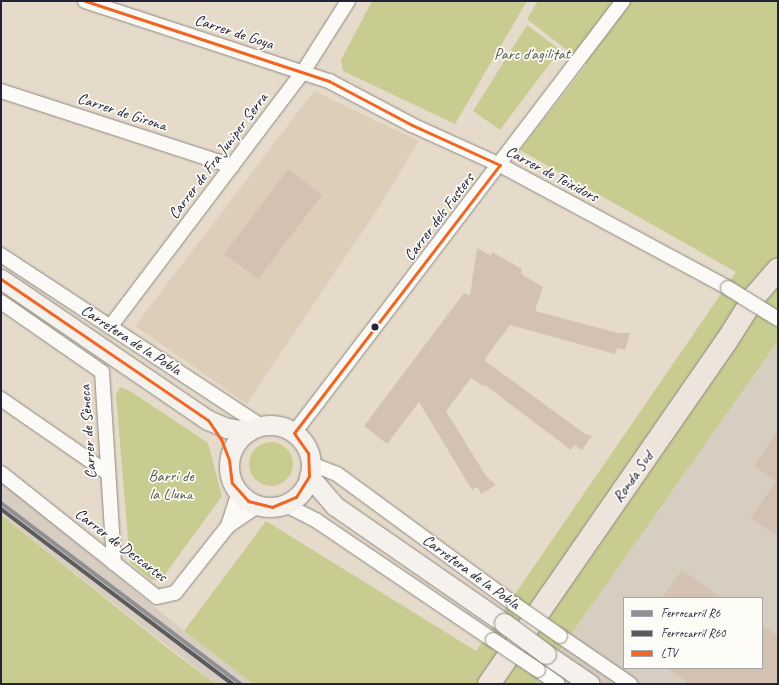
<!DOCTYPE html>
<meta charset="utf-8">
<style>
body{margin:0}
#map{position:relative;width:779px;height:685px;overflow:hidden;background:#e6dbca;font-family:Caveat,sans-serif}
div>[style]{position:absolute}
.built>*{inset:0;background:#ddceb9}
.industrial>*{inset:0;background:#d7cdc0}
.green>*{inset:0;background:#c8cc91}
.round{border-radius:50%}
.building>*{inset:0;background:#d3c2b1}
.roads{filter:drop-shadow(0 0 1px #8d8883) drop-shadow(0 0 1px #8d8883)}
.street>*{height:14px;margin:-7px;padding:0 7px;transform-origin:7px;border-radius:7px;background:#fbfaf7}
.secondary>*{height:19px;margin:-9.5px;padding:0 9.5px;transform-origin:9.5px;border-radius:9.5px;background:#f5f1ed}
.secondary>.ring{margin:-9.5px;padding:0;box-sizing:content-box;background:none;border:19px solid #f5f1ed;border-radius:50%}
.highway>*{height:22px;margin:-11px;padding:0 11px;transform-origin:11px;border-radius:11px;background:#eee4dc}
.bridges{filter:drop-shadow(0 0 1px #8d8883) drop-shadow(0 0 1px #8d8883)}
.street-bridge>*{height:14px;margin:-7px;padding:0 7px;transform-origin:7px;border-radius:7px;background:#fbfaf7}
.secondary-bridge>*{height:19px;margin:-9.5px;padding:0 9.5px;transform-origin:9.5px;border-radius:9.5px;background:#f5f1ed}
.bus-1>*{height:3px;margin:-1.5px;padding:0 1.5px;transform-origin:1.5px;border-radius:1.5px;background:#f26522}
.rail-1>*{height:4px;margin:-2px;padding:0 2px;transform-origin:2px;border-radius:2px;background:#8f8f95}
.rail-2>*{height:4px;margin:-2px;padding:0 2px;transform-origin:2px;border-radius:2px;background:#5b5b5b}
.dots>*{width:11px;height:11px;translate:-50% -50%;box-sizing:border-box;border:2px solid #fdfcf7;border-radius:50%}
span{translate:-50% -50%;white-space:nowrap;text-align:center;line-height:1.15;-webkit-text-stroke:3.5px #fdfcf7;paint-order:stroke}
.street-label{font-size:16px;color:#22223b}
.park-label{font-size:16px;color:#535949}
.frame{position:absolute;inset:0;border:2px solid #22223b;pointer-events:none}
.legend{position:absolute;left:623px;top:597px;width:140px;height:72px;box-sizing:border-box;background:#fdfcf7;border:1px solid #a5a5ac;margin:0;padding:5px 7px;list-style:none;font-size:12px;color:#22223b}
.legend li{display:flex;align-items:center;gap:8px;height:20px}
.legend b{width:20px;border:1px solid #a5a5ac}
</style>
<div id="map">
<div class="built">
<i style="clip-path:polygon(314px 91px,419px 141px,379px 207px,247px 404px,135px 326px)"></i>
</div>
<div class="industrial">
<i style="clip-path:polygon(evenodd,778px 341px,778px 684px,536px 684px,778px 341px,624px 598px,762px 598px,762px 668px,624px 668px,624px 598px)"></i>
<i style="clip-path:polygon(1px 481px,184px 631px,253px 684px,216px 684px,1px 515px)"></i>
</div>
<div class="green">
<i style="clip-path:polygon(372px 1px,527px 1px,455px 124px,343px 71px,341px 60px)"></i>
<i style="clip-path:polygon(538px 1px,778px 1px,778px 341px,536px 684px,253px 684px,184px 631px,266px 521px,476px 651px,736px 272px,520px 150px,586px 65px,527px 19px)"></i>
<i style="clip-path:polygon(527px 25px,560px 50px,500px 130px,473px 111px)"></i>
<i style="clip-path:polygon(120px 387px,130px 391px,208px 443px,222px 496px,161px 580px,151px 580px,130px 563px,116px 395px)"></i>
<i class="round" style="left:249px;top:442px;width:44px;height:44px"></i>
<i style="clip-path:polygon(1px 515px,174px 653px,216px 684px,1px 684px)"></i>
</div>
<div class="building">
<i style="clip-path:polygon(288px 169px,322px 195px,258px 279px,224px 254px)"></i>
<i style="clip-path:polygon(477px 248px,491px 256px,492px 252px,522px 269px,521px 274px,543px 287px,535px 311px,618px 333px,630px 333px,625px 350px,617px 348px,615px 354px,510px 325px,484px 360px,585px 434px,592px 436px,582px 450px,574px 445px,571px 450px,485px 385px,483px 386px,471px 378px,446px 411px,486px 476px,496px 485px,481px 494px,477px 487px,472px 490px,419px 402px,387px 444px,364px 426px,464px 293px,470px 295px)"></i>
<i style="clip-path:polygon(778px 430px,778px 536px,751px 518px,776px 481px,754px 466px)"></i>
<i style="clip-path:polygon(682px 570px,722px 598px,662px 598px)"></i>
<i style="clip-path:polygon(762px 625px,778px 636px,778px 684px,690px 684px,666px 668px,762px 668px)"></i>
</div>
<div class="roads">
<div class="street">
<i style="left:85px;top:1px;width:257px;rotate:18.2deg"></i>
<i style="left:329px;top:81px;width:94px;rotate:27.9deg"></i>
<i style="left:412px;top:125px;width:97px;rotate:24.4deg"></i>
<i style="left:500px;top:165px;width:259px;rotate:28.3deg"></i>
<i style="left:1px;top:91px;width:243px;rotate:18deg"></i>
<i style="left:1px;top:255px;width:311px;rotate:33.3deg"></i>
<i style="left:1px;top:302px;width:123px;rotate:34.7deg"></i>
<i style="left:102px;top:372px;width:192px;rotate:86.4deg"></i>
<i style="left:110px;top:327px;width:320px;rotate:-52.9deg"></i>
<i style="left:303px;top:72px;width:84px;rotate:-57.6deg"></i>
<i style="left:1px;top:399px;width:130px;rotate:34.7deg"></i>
<i style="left:294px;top:433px;width:543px;rotate:-52.71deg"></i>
<i style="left:311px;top:464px;width:28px;rotate:21deg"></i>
<i style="left:337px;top:474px;width:220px;rotate:36.3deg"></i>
<i style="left:1px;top:473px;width:199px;rotate:38.5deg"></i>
<i style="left:157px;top:597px;width:18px;rotate:-13deg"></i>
<i style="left:175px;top:593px;width:85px;rotate:-51.7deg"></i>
<i style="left:228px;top:526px;width:37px;rotate:-34deg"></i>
<i style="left:284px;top:504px;width:37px;rotate:27deg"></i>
<i style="left:317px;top:521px;width:212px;rotate:34.1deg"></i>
<i style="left:228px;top:526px;width:35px;rotate:-72deg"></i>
<i style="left:560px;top:636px;width:85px;rotate:34.4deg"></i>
<i style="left:538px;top:670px;width:24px;rotate:35deg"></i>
</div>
<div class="secondary">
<i style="left:1px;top:279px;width:250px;rotate:34.3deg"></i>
<i style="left:208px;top:420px;width:21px;rotate:23deg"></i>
<i style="left:227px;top:428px;width:22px;rotate:8deg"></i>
<i class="ring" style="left:229px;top:425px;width:63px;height:63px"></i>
<i style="left:309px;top:476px;width:40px;rotate:49deg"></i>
<i style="left:335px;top:506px;width:206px;rotate:34.7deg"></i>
<i style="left:546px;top:654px;width:53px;rotate:34.3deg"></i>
</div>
<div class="highway">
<i style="left:489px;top:684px;width:416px;rotate:-55.3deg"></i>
<i style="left:726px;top:342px;width:54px;rotate:-57.8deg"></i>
<i style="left:755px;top:296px;width:35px;rotate:-49deg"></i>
</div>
</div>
<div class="bridges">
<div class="street-bridge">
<i style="left:728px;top:288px;width:59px;rotate:31.8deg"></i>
<i style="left:514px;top:604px;width:56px;rotate:34.8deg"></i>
<i style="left:493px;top:640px;width:54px;rotate:33.7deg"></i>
</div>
<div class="secondary-bridge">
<i style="left:504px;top:623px;width:52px;rotate:36.4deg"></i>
</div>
</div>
<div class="bus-1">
<i style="left:1px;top:279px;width:250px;rotate:34.3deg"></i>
<i style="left:208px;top:420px;width:23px;rotate:56deg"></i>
<i style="left:221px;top:439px;width:22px;rotate:69deg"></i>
<i style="left:229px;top:460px;width:23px;rotate:83deg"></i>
<i style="left:232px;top:483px;width:24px;rotate:48deg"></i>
<i style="left:248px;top:501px;width:25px;rotate:14deg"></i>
<i style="left:272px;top:507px;width:26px;rotate:-23deg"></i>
<i style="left:296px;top:497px;width:25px;rotate:-58deg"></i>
<i style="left:309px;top:476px;width:23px;rotate:-92deg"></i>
<i style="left:308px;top:453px;width:24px;rotate:-125deg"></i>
<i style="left:294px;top:433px;width:338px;rotate:-52.5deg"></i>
<i style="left:500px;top:165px;width:97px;rotate:-155.6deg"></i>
<i style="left:412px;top:125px;width:94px;rotate:-152.1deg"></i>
<i style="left:329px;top:81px;width:257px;rotate:-161.8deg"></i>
</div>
<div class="rail-1">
<i style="left:1px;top:503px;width:300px;rotate:37.1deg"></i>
</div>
<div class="rail-2">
<i style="left:1px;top:509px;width:290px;rotate:37.1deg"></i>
</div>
<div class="dots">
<i style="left:375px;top:327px;background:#22223b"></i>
</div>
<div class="street-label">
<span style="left:234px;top:32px;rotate:18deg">Carrer de Goya</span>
<span style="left:122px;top:112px;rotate:18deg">Carrer de Girona</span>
<span style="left:218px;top:156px;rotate:-53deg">Carrer de Fra Juniper Serra</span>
<span style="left:552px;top:174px;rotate:28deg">Carrer de Teixidors</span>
<span style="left:439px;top:217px;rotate:-53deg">Carrer dels Fusters</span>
<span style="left:131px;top:340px;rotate:33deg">Carretera de la Pobla</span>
<span style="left:88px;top:432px;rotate:-94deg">Carrer de Sèneca</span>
<span style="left:633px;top:477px;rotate:-55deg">Ronda Sud</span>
<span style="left:121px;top:545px;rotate:37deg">Carrer de Descartes</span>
<span style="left:471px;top:572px;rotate:36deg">Carretera de la Pobla</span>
</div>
<div class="park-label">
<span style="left:532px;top:54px">Parc d'agilitat</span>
<span style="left:171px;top:485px">Barri de<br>la Lluna</span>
</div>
<div class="frame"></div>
<ul class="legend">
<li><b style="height:5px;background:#8f8f95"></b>Ferrocarril R6</li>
<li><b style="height:5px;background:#5b5b5b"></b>Ferrocarril R60</li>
<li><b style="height:5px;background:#f26522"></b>LTV</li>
</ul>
</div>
